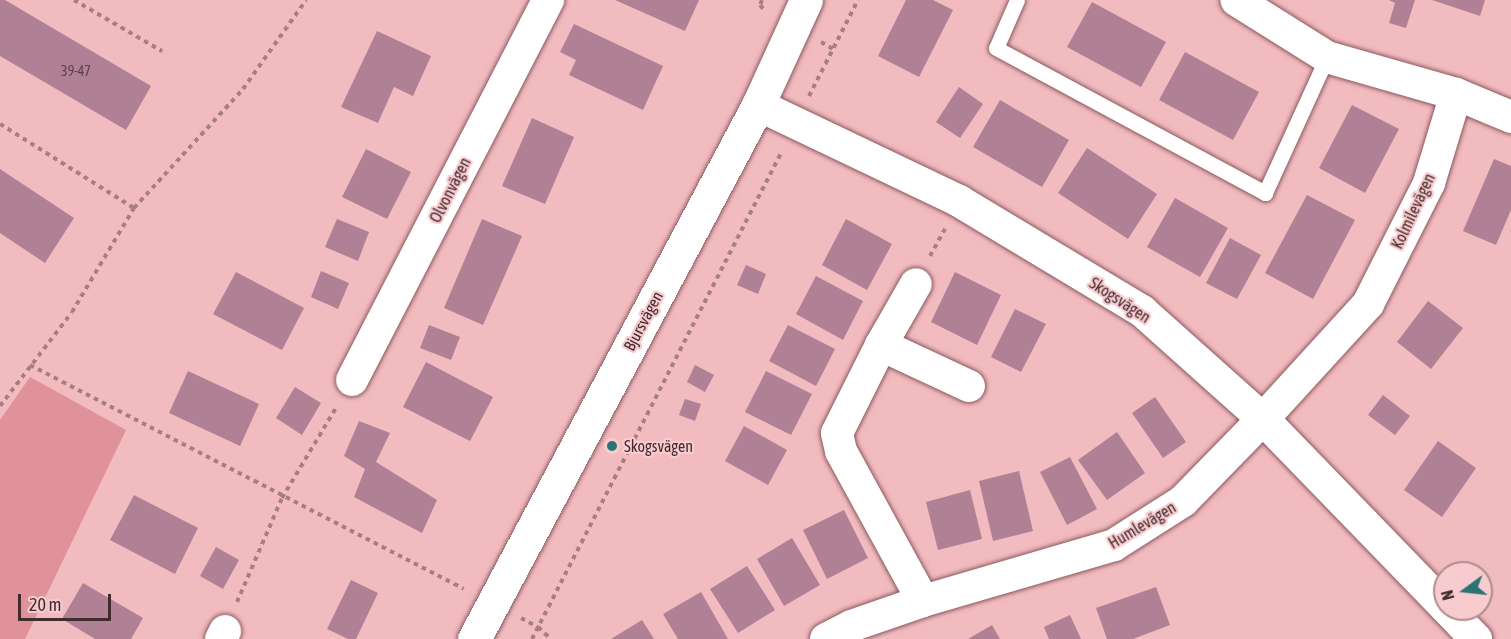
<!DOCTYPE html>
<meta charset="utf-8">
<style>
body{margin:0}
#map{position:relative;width:1511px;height:639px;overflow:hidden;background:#f2bbbf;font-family:"Asap Condensed",sans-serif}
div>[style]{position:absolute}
.green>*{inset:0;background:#df929a}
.building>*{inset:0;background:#b08094}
.path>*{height:4px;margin-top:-2px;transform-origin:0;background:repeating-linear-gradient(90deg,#a77e81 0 4.5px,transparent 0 9px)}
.roads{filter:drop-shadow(0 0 2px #8a595e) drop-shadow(0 0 2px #8a595e)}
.service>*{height:15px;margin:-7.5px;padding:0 7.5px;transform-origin:7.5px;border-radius:7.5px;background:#fff}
.minor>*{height:32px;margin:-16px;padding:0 16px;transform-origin:16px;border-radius:16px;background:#fff}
.tertiary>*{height:33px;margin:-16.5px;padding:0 16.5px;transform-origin:16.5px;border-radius:16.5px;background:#fff}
.dots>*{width:16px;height:16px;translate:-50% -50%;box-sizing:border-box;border:3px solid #f8cbcf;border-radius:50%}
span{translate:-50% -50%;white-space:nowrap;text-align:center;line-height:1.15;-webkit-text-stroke:4.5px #f8cbcf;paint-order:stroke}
.number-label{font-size:14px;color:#5d4047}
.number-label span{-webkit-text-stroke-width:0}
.street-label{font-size:16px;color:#412b2d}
.poi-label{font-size:16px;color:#412b2d}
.left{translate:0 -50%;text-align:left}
.north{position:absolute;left:1433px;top:561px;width:60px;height:60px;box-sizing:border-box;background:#f8cbcf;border:2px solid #af8b8e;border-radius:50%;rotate:255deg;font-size:16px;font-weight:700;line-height:24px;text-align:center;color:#412b2d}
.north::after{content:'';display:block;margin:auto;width:21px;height:27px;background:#2b7473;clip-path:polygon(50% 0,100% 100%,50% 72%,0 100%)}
.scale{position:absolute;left:18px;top:594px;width:93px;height:27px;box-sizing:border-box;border:3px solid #412b2d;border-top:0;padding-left:8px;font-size:18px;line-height:21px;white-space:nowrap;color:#412b2d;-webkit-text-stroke:4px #f8cbcf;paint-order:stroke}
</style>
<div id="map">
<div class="green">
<i style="clip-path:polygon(30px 377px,126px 430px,25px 639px,0 639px,0 420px)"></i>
</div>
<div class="building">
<i style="clip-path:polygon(0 0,5px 0,151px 86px,126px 130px,0 56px)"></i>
<i style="clip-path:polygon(615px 0,699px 0,685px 31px)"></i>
<i style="clip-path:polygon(906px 0,933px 0,953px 10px,919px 77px,878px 56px)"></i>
<i style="clip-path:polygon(1389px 0,1415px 0,1406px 28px,1389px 23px,1395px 3px)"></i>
<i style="clip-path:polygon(1432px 0,1485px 0,1480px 16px)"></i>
<i style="clip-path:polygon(1092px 2px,1166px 42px,1141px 87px,1067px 47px)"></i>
<i style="clip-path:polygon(574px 24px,663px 66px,643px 110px,569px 75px,576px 60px,560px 52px)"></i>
<i style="clip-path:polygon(377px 31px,431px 56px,413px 96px,394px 87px,378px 123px,341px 107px)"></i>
<i style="clip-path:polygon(1185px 52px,1259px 92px,1233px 140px,1159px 100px)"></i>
<i style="clip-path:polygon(959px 87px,983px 104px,960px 138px,936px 122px)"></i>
<i style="clip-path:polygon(1000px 100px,1069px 140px,1042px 187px,973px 147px)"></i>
<i style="clip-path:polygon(1352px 105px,1399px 129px,1365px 193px,1319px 168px)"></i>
<i style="clip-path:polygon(532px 118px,574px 137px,545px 204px,502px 186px)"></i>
<i style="clip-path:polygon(1087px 148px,1157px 194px,1128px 239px,1058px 193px)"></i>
<i style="clip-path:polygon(366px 149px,411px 172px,387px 219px,342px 197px)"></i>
<i style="clip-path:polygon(1494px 159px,1511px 166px,1511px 210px,1496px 245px,1463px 231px)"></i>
<i style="clip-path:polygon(0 169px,74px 218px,45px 263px,0 233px)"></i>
<i style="clip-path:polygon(1307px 195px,1355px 220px,1313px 299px,1265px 273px)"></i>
<i style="clip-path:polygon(1175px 198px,1228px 228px,1200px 277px,1147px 247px)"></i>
<i style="clip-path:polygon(337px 219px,369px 232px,358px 261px,325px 247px)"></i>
<i style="clip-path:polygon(482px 219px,522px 236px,483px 325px,444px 308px)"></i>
<i style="clip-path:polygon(846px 219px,892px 244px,867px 290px,822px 265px)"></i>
<i style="clip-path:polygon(1230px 238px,1261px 255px,1237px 299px,1206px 283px)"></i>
<i style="clip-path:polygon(746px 265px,766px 274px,758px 294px,737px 285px)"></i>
<i style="clip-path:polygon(321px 271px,349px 283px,338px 309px,311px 297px)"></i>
<i style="clip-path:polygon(236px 272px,304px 308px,282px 350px,213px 314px)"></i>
<i style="clip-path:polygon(955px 272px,1001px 295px,977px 345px,931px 322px)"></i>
<i style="clip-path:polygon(816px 276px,863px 301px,843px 340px,796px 314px)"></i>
<i style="clip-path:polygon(1428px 301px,1463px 328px,1431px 369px,1397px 342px)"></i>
<i style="clip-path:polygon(1015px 309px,1046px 324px,1021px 372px,991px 357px)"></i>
<i style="clip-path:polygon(429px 325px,460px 337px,451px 360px,420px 348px)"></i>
<i style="clip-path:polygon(788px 325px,835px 349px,816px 386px,769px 361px)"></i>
<i style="clip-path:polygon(426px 362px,493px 397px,470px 441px,403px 407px)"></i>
<i style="clip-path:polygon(695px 365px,714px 375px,705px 392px,687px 382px)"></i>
<i style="clip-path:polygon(188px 371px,259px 404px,240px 446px,169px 413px)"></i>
<i style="clip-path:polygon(766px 371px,812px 394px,791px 435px,745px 412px)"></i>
<i style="clip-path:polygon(295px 387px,321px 403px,302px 435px,276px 418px)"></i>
<i style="clip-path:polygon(1383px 395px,1410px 416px,1395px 435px,1368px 415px)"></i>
<i style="clip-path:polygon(1155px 397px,1186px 442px,1163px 458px,1132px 413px)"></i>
<i style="clip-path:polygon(685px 399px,701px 404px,695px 421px,679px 415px)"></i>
<i style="clip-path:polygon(359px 421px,390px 433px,376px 462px,437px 500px,422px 533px,354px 497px,365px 469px,344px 456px)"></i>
<i style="clip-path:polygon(744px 426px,787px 450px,768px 485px,725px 461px)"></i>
<i style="clip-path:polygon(1117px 432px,1145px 473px,1107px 500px,1078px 460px)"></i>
<i style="clip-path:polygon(1438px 441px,1476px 468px,1442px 517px,1404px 490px)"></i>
<i style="clip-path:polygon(1070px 457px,1097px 509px,1067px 525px,1040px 472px)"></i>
<i style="clip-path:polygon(1019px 471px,1033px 531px,993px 541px,979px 481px)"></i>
<i style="clip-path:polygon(970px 490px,982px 539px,938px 550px,926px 502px)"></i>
<i style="clip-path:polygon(134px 495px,198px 528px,175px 574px,110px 540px)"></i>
<i style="clip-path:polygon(844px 510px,868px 558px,827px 579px,803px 530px)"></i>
<i style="clip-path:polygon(792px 538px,820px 585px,784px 606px,757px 559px)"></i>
<i style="clip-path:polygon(216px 547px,239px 560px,223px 589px,200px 576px)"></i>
<i style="clip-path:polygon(747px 566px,775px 610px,738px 633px,710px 589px)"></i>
<i style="clip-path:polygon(351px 580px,378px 593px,356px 639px,348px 639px,327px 629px)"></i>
<i style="clip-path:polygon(83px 583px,143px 618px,131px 639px,95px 639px,62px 619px)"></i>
<i style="clip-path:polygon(1156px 587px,1170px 625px,1133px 639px,1107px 639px,1096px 608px)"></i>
<i style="clip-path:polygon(701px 592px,728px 639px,678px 639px,663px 614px)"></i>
<i style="clip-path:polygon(1070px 615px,1081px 639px,1049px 639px,1044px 627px)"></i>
<i style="clip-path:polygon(642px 620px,654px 639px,611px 639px)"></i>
<i style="clip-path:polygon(992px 625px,1000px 639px,968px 639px)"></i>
</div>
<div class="path">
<i style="left:74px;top:0;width:102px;rotate:30.1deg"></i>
<i style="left:762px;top:0;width:5px;rotate:112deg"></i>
<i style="left:760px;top:5px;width:8px;rotate:50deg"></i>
<i style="left:821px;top:42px;width:14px;rotate:30deg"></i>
<i style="left:809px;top:96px;width:108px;rotate:-63deg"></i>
<i style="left:0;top:124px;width:158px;rotate:32.1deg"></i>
<i style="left:930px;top:256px;width:31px;rotate:-61deg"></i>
<i style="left:30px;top:365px;width:488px;rotate:27.3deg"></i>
<i style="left:0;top:406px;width:118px;rotate:-52.5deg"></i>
<i style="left:72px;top:312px;width:121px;rotate:-59.2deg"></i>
<i style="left:134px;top:208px;width:161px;rotate:-47.5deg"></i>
<i style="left:243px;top:89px;width:109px;rotate:-54.7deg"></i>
<i style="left:237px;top:602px;width:113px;rotate:-66.6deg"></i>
<i style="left:282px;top:498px;width:107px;rotate:-59.1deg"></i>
<i style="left:521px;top:618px;width:19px;rotate:28deg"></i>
<i style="left:538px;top:627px;width:18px;rotate:43deg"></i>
<i style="left:532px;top:639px;width:548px;rotate:-62.87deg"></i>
</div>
<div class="roads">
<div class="service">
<i style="left:1017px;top:0;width:52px;rotate:113.6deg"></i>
<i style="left:996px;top:48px;width:306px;rotate:28.3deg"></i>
<i style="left:1265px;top:193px;width:149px;rotate:-65.5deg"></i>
</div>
<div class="minor">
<i style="left:1456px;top:94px;width:60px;rotate:22.7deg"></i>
<i style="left:758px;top:105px;width:223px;rotate:25.5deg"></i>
<i style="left:959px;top:201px;width:214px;rotate:31deg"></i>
<i style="left:1142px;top:311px;width:162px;rotate:41.8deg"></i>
<i style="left:1263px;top:419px;width:262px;rotate:45.9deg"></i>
<i style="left:881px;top:345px;width:70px;rotate:-60.2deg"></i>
<i style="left:352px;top:380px;width:428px;rotate:-62.7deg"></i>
<i style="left:923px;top:601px;width:171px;rotate:-118.7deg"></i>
<i style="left:841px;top:451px;width:18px;rotate:-103deg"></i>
<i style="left:837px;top:433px;width:98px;rotate:-63.4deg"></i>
<i style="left:881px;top:345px;width:97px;rotate:25deg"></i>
<i style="left:1447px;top:609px;width:42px;rotate:46deg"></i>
<i style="left:221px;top:639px;width:9px;rotate:-63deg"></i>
<i style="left:826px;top:639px;width:28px;rotate:-27deg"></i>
<i style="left:851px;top:626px;width:76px;rotate:-19.1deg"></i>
<i style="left:923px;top:601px;width:199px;rotate:-16.3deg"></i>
<i style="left:1114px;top:545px;width:82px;rotate:-32.5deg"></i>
<i style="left:1183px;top:501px;width:115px;rotate:-45.7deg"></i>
<i style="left:1263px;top:419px;width:156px;rotate:-47.6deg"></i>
<i style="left:1368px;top:304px;width:136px;rotate:-63.2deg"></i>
<i style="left:1429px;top:183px;width:93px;rotate:-73.1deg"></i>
<i style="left:1456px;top:94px;width:134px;rotate:-164deg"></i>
<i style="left:1327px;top:57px;width:107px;rotate:-147.9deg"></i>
</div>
<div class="tertiary">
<i style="left:474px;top:639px;width:605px;rotate:-61.99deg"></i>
<i style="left:758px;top:105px;width:115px;rotate:-65.4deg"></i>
</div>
</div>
<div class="dots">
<i style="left:612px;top:446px;background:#2b7473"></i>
</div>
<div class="number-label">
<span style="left:76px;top:71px">39-47</span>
</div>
<div class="street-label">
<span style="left:450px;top:190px;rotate:-63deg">Olvonvägen</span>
<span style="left:1413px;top:211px;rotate:-65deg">Kolmilevägen</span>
<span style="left:1120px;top:300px;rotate:33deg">Skogsvägen</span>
<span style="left:643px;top:321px;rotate:-62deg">Bjursvägen</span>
<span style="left:1142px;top:525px;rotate:-31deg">Humlevägen</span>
</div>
<div class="poi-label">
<span class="left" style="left:624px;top:446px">Skogsvägen</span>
</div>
<div class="north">N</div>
<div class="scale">20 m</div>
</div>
